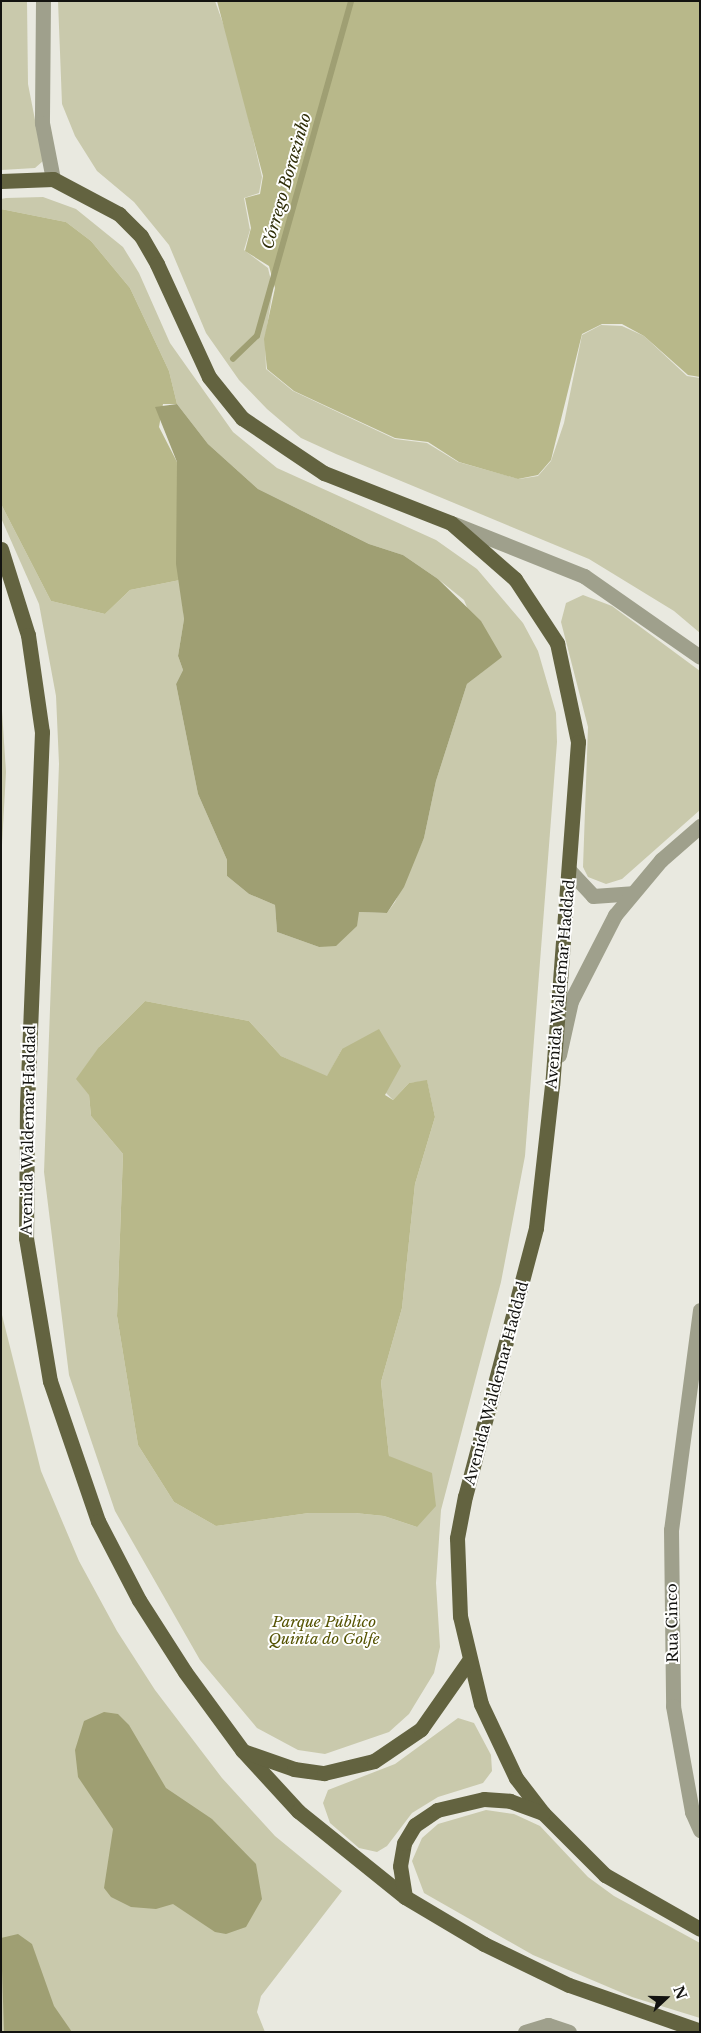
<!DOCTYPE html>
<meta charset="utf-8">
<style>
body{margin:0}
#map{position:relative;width:701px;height:2033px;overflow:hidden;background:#e9e9e0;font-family:"Libre Baskerville",serif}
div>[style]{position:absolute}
.green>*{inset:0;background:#c9c9ac}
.forest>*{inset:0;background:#b8b88a}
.water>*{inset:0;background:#9f9f73}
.stream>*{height:5.5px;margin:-2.75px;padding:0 2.75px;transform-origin:2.75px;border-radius:2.75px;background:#9f9f73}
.minor>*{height:15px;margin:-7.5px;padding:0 7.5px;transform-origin:7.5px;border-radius:7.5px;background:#9fa08c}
.major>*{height:15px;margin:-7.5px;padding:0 7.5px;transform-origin:7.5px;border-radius:7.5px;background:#636340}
span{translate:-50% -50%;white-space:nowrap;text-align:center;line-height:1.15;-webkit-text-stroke:4px #fffffe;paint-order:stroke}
.street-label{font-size:15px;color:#131310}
.park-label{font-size:15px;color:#555303;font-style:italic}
.water-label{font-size:16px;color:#2e2d07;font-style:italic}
.frame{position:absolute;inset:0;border:2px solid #131310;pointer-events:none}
.north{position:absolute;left:641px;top:1973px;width:50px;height:50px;-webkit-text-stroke:4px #fffffe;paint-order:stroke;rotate:69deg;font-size:14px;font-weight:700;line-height:20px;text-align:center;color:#131310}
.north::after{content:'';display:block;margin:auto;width:18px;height:22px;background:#131310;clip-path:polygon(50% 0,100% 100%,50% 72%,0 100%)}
</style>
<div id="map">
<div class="green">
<i style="clip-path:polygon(1px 1px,27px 1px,28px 84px,43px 161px,35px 168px,1px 170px)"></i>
<i style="clip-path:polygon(58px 1px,215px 1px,233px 51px,262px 177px,259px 193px,244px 198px,250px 230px,244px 250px,268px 268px,273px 289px,265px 339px,266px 369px,293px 391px,395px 439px,427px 443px,458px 462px,519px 479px,538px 476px,551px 461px,564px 423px,582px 335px,601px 325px,622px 326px,644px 336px,687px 376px,700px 378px,700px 633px,674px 611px,589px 559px,336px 454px,301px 438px,267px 409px,239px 380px,206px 333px,169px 245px,134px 202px,97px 171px,75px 136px,62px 104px)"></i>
<i style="clip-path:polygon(evenodd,43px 197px,76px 209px,123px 247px,139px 273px,170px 343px,233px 432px,277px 468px,436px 540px,477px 569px,523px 623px,538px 651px,556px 713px,557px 742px,525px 1156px,501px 1282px,441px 1510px,436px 1583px,440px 1647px,434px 1673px,409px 1714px,389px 1732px,325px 1754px,298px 1750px,257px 1728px,200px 1660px,115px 1511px,69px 1375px,44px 1172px,59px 764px,56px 696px,39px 604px,1px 518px,1px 504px,51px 601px,105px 614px,130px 590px,180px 580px,184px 619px,178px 656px,183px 670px,176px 684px,198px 794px,227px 860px,227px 876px,249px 894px,275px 905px,277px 932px,319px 947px,359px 912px,387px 913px,395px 902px,424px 838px,436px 781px,467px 684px,491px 665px,464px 600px,438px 579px,403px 555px,369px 544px,258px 489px,208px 444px,177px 404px,169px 371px,130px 288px,91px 241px,66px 222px,1px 209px,1px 199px,6px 198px,43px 197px,145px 1001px,249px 1021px,281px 1056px,327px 1077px,342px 1049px,393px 1100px,409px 1083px,427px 1081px,435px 1117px,415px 1184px,402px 1308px,381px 1382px,389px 1456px,417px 1527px,384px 1516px,355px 1513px,309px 1513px,216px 1526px,174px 1502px,138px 1445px,117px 1316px,123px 1154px,91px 1116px,89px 1095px,99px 1047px,145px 1001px)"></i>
<i style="clip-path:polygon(583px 595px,612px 606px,700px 671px,700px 810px,622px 879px,606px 884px,588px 877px,583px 867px,588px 727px,561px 622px,566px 603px)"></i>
<i style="clip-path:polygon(1px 696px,6px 772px,1px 863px)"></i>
<i style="clip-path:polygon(1px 1311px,41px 1471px,79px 1561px,117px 1631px,155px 1690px,222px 1778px,275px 1836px,342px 1891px,261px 1996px,257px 2012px,265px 2032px,1px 2032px)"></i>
<i style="clip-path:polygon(458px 1718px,474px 1723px,491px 1755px,492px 1771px,483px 1783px,438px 1797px,412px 1813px,387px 1846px,377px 1852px,359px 1848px,330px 1823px,323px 1803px,328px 1790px,395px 1764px)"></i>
<i style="clip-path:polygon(486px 1810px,514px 1814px,540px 1826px,588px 1877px,614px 1896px,700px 1943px,700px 2018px,632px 1997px,533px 1955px,424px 1893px,412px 1861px,422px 1838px,438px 1824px)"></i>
</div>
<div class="forest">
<i style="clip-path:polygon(217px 1px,700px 1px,700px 377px,688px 375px,644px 336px,622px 324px,602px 324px,582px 334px,551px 460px,538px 475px,518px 479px,459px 462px,428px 442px,395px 438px,294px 391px,267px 369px,264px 339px,275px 288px,269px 266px,245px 251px,251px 228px,245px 198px,260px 194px,263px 176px)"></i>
<i style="clip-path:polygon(1px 209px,66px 222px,91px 241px,130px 288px,169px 371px,177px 404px,163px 404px,159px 427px,177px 462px,180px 580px,130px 590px,105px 614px,51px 601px,1px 504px)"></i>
<i style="clip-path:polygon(145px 1001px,249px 1021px,281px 1056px,327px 1076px,342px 1049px,379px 1029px,401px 1066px,385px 1095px,393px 1100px,409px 1083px,427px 1080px,435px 1117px,415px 1184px,402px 1308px,381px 1382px,389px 1456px,432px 1473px,436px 1506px,417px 1527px,384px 1516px,355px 1513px,309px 1513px,216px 1526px,174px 1502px,138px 1445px,117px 1316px,123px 1154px,91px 1116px,89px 1095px,76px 1079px,99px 1047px)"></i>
</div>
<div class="water">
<i style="clip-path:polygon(177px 404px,208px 444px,258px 489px,369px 544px,403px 555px,438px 579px,481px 621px,502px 657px,467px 684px,436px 781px,424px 838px,404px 887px,387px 913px,359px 912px,357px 926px,336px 946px,319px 947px,277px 932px,275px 905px,249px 894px,227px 876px,227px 860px,198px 794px,176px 684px,183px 670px,178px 656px,184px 619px,176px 564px,177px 462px,155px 407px)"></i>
<i style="clip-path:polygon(104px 1712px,118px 1714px,129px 1725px,166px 1788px,212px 1819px,256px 1864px,262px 1899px,246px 1927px,226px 1934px,215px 1932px,173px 1904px,156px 1909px,131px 1907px,111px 1897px,104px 1888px,113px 1829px,78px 1777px,75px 1750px,84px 1721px)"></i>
<i style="clip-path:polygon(18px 1934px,32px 1944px,54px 2006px,72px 2032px,4px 2032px,1px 1938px)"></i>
</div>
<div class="stream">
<i style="left:233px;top:359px;width:33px;rotate:-44deg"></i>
<i style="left:257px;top:336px;width:348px;rotate:-74.3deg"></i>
</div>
<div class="minor">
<i style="left:43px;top:1px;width:122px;rotate:90.5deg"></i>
<i style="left:42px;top:123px;width:57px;rotate:78.9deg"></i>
<i style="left:454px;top:524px;width:140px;rotate:21.8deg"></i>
<i style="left:584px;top:576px;width:141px;rotate:34.9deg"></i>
<i style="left:569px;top:870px;width:35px;rotate:47deg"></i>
<i style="left:593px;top:896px;width:39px;rotate:-4deg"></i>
<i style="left:559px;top:1055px;width:55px;rotate:-77.5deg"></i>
<i style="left:571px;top:1001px;width:97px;rotate:-62.9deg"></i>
<i style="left:615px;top:915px;width:72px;rotate:-50.1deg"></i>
<i style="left:661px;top:860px;width:52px;rotate:-41.1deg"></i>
<i style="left:700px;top:1310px;width:222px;rotate:97.5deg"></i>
<i style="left:671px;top:1530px;width:176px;rotate:89.3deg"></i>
<i style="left:673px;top:1706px;width:108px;rotate:79.8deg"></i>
<i style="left:692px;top:1812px;width:20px;rotate:66deg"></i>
<i style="left:525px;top:2032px;width:24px;rotate:-17deg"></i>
<i style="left:548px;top:2025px;width:22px;rotate:18deg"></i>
</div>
<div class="major">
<i style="left:1px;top:181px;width:52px;rotate:-2.2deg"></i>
<i style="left:53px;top:179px;width:75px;rotate:27.9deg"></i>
<i style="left:119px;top:214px;width:31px;rotate:45deg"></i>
<i style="left:141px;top:236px;width:32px;rotate:60deg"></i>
<i style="left:157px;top:264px;width:124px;rotate:65.3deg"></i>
<i style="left:209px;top:377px;width:53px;rotate:51.2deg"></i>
<i style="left:242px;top:418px;width:99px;rotate:33.9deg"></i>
<i style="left:324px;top:473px;width:136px;rotate:21.5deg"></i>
<i style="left:451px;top:523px;width:85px;rotate:41.2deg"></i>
<i style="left:515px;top:579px;width:77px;rotate:56.7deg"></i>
<i style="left:557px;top:643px;width:101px;rotate:78deg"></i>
<i style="left:578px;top:742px;width:344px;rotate:94.3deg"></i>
<i style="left:552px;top:1085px;width:144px;rotate:96.4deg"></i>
<i style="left:536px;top:1228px;width:277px;rotate:104.8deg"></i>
<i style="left:465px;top:1496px;width:43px;rotate:100.8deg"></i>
<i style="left:457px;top:1538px;width:78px;rotate:87.8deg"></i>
<i style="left:460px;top:1616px;width:90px;rotate:76.6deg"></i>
<i style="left:481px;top:1704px;width:82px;rotate:64.7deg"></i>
<i style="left:516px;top:1778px;width:44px;rotate:52.4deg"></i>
<i style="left:543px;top:1813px;width:88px;rotate:45deg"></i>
<i style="left:605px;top:1875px;width:109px;rotate:29.6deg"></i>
<i style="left:1px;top:549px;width:90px;rotate:72.6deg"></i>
<i style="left:28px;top:635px;width:98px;rotate:81.8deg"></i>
<i style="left:42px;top:732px;width:371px;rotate:92.3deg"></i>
<i style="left:27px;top:1103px;width:135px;rotate:90.4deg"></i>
<i style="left:26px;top:1238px;width:145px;rotate:80.5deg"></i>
<i style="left:50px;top:1381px;width:148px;rotate:71.1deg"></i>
<i style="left:98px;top:1521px;width:89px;rotate:62.6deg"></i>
<i style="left:139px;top:1600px;width:85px;rotate:57.4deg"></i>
<i style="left:185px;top:1672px;width:97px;rotate:53.8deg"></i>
<i style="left:242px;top:1750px;width:83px;rotate:47.4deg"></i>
<i style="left:298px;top:1811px;width:137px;rotate:38.8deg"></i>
<i style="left:405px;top:1897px;width:92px;rotate:30.7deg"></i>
<i style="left:484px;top:1944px;width:94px;rotate:25.8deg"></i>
<i style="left:569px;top:1985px;width:139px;rotate:19.3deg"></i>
<i style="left:243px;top:1751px;width:54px;rotate:19.4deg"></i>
<i style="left:294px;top:1769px;width:30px;rotate:8deg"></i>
<i style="left:324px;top:1773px;width:51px;rotate:-13.5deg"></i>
<i style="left:374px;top:1761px;width:57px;rotate:-34.2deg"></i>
<i style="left:421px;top:1729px;width:82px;rotate:-55deg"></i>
<i style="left:405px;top:1897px;width:31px;rotate:-99deg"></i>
<i style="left:400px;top:1866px;width:23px;rotate:-80deg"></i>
<i style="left:404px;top:1843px;width:21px;rotate:-59deg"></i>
<i style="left:415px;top:1825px;width:27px;rotate:-34deg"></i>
<i style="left:437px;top:1810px;width:48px;rotate:-13.2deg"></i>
<i style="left:484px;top:1799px;width:26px;rotate:4deg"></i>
<i style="left:510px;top:1801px;width:35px;rotate:20deg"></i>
</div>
<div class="street-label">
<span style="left:560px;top:984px;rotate:-85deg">Avenida Waldemar Haddad</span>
<span style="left:28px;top:1130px;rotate:-89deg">Avenida Waldemar Haddad</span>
<span style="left:496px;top:1383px;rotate:-75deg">Avenida Waldemar Haddad</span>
<span style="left:672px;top:1623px;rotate:-91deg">Rua Cinco</span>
</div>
<div class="park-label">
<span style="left:324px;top:1630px">Parque Público<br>Quinta do Golfe</span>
</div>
<div class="water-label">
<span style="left:286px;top:181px;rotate:-74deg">Córrego Borazinho</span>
</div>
<div class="frame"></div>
<div class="north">N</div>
</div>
